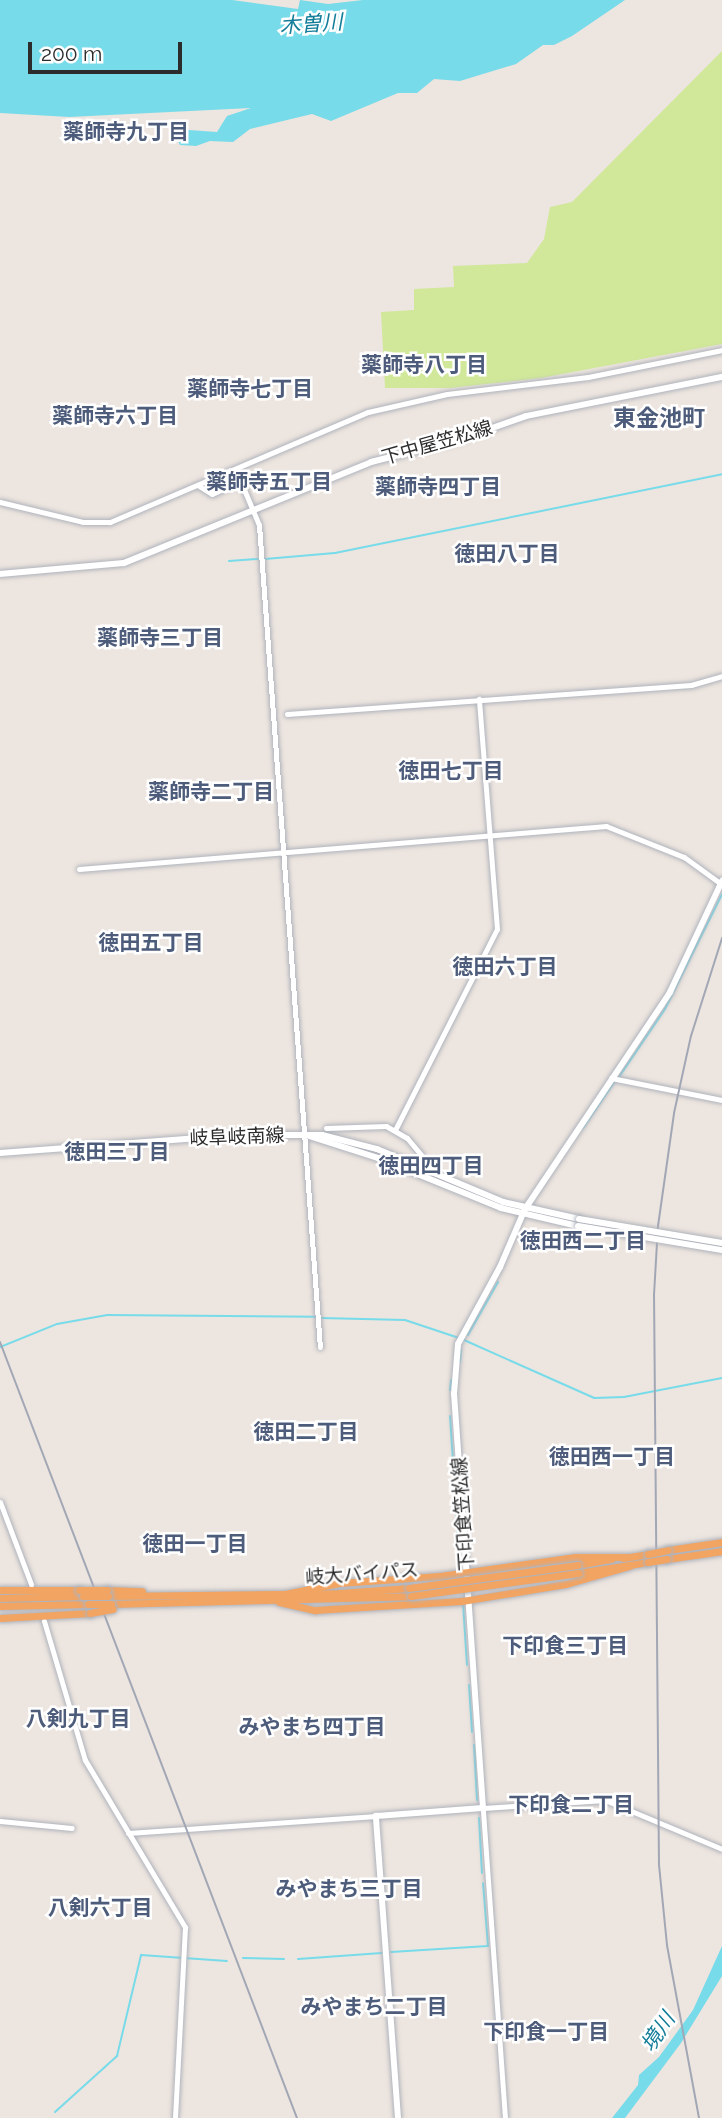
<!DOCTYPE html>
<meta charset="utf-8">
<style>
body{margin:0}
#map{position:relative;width:722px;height:2118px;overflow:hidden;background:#ede5df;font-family:Raleway,"Noto Sans JP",sans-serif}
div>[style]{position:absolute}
.pitch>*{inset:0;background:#d1e89a}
.water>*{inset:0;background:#77dbea}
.stream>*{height:2px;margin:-1px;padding:0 1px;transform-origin:1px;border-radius:1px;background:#77dbea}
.roads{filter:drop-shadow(0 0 2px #afb3bc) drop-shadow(0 0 2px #afb3bc)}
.tertiary>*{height:5px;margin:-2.5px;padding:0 2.5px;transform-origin:2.5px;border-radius:2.5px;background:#fff}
.secondary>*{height:6px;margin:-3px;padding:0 3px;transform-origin:3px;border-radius:3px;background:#fff}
.trunk>*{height:7px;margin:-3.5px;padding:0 3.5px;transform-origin:3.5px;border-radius:3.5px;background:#f2a462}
.rail>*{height:2px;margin:-1px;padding:0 1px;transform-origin:1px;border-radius:1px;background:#a2a7b5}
.bridges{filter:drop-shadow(0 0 2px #afb3bc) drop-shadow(0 0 2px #afb3bc)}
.secondary-bridge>*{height:6px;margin:-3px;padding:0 3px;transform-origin:3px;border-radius:3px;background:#fff}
.trunk-bridge>*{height:7px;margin:-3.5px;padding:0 3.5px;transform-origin:3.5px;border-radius:3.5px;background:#f2a462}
span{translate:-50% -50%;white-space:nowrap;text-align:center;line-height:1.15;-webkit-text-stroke:5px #fff;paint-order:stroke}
.street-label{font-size:19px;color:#2c2c2c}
.water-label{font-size:21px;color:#137d99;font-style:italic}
.neighbourhood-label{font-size:21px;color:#4e5c7b;font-weight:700}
.quarter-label{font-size:23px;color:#4e5c7b;font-weight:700}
.scale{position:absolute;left:28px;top:42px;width:154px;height:32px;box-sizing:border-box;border:4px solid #2c2c2c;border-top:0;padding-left:9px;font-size:21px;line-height:24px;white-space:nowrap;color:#2c2c2c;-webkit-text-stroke:5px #fff;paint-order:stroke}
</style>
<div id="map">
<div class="pitch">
<i style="clip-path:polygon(722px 51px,722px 344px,541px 378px,450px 388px,385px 388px,381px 312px,414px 310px,414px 289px,454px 287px,453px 266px,527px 263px,544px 239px,550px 207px,572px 202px)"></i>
</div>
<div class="water">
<i style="clip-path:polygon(0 0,232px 0,298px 9px,300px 0,328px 4px,363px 0,625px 0,572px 36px,554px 45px,543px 45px,516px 64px,460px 81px,434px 79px,417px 93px,398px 93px,331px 121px,312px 114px,250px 129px,233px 142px,210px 141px,196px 146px,180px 145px,175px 135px,189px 130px,217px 132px,227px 116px,251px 108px,69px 117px,0 113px)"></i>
<i style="clip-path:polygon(722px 1946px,722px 1976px,681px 2043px,625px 2118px,612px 2118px,638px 2085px,639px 2075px,659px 2057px,693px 2010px)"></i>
</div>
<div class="stream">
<i style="left:265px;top:559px;width:70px;rotate:-4.9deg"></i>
<i style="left:335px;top:553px;width:395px;rotate:-11.5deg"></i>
<i style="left:229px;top:561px;width:30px;rotate:-4deg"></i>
<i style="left:619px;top:1077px;width:82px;rotate:-55.9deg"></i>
<i style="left:665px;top:1009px;width:128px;rotate:-63.6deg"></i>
<i style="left:583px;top:1128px;width:57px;rotate:-55.8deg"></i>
<i style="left:321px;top:1318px;width:84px;rotate:1.4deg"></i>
<i style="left:405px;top:1320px;width:57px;rotate:18.4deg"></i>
<i style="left:468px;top:1335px;width:61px;rotate:-60.5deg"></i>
<i style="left:464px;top:1340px;width:142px;rotate:24deg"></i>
<i style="left:594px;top:1398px;width:30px;rotate:-2deg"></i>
<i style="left:624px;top:1397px;width:100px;rotate:-11deg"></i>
<i style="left:0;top:1347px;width:61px;rotate:-22deg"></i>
<i style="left:57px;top:1324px;width:51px;rotate:-10.2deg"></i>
<i style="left:107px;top:1315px;width:209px;rotate:0.5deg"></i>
<i style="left:460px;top:1362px;width:12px;rotate:-85deg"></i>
<i style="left:450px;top:1390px;width:10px;rotate:-84deg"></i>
<i style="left:450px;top:1416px;width:152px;rotate:86.2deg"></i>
<i style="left:463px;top:1603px;width:62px;rotate:86.3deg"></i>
<i style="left:469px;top:1685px;width:47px;rotate:86.3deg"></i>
<i style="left:474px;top:1745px;width:55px;rotate:86.9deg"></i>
<i style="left:479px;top:1818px;width:55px;rotate:86.9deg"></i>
<i style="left:391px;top:1952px;width:97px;rotate:-3.5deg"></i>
<i style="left:488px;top:1946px;width:63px;rotate:-94.5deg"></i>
<i style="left:243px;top:1958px;width:41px;rotate:1.4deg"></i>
<i style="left:298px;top:1959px;width:84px;rotate:-4.1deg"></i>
<i style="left:55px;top:2112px;width:84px;rotate:-42.1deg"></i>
<i style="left:117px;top:2056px;width:104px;rotate:-76.6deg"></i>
<i style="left:141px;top:1955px;width:86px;rotate:4deg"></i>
</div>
<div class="roads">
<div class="tertiary">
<i style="left:199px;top:486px;width:15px;rotate:32deg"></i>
<i style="left:212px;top:494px;width:21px;rotate:-25deg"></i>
<i style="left:231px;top:485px;width:12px;rotate:9deg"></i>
<i style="left:243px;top:487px;width:41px;rotate:67.2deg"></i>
<i style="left:259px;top:525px;width:824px;rotate:85.76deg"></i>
<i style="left:0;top:502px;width:85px;rotate:13.5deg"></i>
<i style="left:83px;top:522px;width:27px"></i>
<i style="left:110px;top:522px;width:280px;rotate:-23.1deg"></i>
<i style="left:368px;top:412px;width:81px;rotate:-12.8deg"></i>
<i style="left:447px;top:394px;width:142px;rotate:-6.9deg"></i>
<i style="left:588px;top:377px;width:137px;rotate:-11.4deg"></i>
<i style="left:287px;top:714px;width:405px;rotate:-4.1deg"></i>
<i style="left:691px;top:685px;width:32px;rotate:-16deg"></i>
<i style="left:79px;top:869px;width:529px;rotate:-4.66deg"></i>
<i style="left:606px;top:826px;width:84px;rotate:21.7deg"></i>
<i style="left:684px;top:857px;width:46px;rotate:36.1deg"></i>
<i style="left:611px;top:1078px;width:113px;rotate:11.2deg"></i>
<i style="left:326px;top:1128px;width:60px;rotate:-1.9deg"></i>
<i style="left:386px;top:1126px;width:24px;rotate:30deg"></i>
<i style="left:407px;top:1138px;width:23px;rotate:50deg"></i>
<i style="left:395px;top:1130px;width:225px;rotate:-63.1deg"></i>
<i style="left:497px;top:929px;width:231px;rotate:-94.5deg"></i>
<i style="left:0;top:1502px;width:88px;rotate:69.3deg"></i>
<i style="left:44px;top:1621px;width:145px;rotate:73.6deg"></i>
<i style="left:85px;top:1760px;width:195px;rotate:59.1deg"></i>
<i style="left:185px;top:1927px;width:191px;rotate:93deg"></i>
<i style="left:0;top:1821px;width:72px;rotate:5.6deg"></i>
<i style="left:128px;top:1833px;width:249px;rotate:-3.9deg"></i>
<i style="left:505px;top:2118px;width:311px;rotate:-94.1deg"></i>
<i style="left:483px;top:1808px;width:122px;rotate:-3.8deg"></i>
<i style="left:605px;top:1800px;width:127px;rotate:22.7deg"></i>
</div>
<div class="secondary">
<i style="left:0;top:574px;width:124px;rotate:-5.1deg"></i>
<i style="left:124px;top:563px;width:267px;rotate:-22.2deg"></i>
<i style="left:371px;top:462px;width:90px;rotate:-14.2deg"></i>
<i style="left:458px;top:440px;width:72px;rotate:-19.4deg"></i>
<i style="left:526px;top:416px;width:200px;rotate:-11.3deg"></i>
<i style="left:309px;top:1136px;width:72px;rotate:17.7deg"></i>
<i style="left:378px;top:1158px;width:133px;rotate:22.1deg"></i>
<i style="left:501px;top:1208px;width:79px;rotate:13.2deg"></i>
<i style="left:0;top:1153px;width:239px;rotate:-4.3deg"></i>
<i style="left:238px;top:1135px;width:84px"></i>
<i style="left:322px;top:1135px;width:57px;rotate:14.3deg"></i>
<i style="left:377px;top:1149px;width:137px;rotate:22.8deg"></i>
<i style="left:503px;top:1202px;width:78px;rotate:12.6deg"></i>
<i style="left:398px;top:2118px;width:303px;rotate:-94.2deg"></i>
<i style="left:376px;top:1816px;width:107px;rotate:-4.3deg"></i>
<i style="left:483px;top:1808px;width:415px;rotate:-94deg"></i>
<i style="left:454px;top:1394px;width:50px;rotate:-85.4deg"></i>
<i style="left:458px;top:1344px;width:88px;rotate:-61.4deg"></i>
<i style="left:500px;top:1267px;width:63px;rotate:-66.7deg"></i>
<i style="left:525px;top:1209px;width:261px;rotate:-56.2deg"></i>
<i style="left:670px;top:992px;width:123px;rotate:-64.9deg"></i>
</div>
<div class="trunk">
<i style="left:668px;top:1550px;width:55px;rotate:-8.4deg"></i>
<i style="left:623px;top:1558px;width:25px;rotate:-9deg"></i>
<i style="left:667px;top:1559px;width:56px;rotate:-8.3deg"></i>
<i style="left:577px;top:1565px;width:35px;rotate:-10deg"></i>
<i style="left:578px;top:1573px;width:71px;rotate:-8.9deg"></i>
<i style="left:0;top:1590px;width:79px"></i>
<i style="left:107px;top:1590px;width:35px;rotate:2deg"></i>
<i style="left:285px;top:1594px;width:55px;rotate:-11.5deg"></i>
<i style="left:339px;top:1583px;width:101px;rotate:-4deg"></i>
<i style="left:440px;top:1576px;width:137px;rotate:-8deg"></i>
<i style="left:576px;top:1557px;width:50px"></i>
<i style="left:108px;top:1596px;width:232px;rotate:-0.7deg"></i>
<i style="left:340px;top:1593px;width:69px;rotate:-4.1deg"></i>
<i style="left:0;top:1598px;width:83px;rotate:-1.4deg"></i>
<i style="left:279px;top:1602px;width:37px;rotate:13deg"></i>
<i style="left:315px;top:1610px;width:147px;rotate:-3.5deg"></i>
<i style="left:462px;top:1601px;width:105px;rotate:-9.3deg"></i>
<i style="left:566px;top:1584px;width:66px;rotate:-15.9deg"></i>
<i style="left:111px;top:1604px;width:300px;rotate:-1.5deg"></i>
<i style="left:0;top:1606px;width:88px;rotate:-1.3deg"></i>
<i style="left:0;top:1618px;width:90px;rotate:-3.2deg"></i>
</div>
</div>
<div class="rail">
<i style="left:0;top:1342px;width:831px;rotate:69.06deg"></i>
<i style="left:699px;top:2118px;width:176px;rotate:-100.5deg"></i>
<i style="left:667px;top:1945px;width:80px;rotate:-95.7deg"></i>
<i style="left:659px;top:1865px;width:570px;rotate:-90.5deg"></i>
<i style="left:654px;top:1295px;width:69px;rotate:-86.7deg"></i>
<i style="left:658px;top:1226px;width:114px;rotate:-81.9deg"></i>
<i style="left:674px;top:1113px;width:79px;rotate:-77.6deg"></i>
<i style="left:691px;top:1036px;width:103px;rotate:-72.4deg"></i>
</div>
<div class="bridges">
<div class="secondary-bridge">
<i style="left:579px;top:1219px;width:145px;rotate:9.5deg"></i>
<i style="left:578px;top:1226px;width:146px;rotate:9.5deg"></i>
</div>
<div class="trunk-bridge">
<i style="left:648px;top:1554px;width:20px;rotate:-11deg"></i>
<i style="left:648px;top:1562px;width:19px;rotate:-9deg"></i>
<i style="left:409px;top:1588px;width:170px;rotate:-7.8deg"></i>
<i style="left:79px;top:1590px;width:28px"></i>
<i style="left:83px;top:1596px;width:25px"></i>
<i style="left:411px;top:1596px;width:169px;rotate:-7.8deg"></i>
<i style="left:88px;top:1604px;width:23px"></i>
<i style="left:90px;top:1613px;width:23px;rotate:-10deg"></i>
</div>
</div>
<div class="street-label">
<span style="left:437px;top:443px;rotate:-16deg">下中屋笠松線</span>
<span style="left:237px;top:1137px;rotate:-2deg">岐阜岐南線</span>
<span style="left:463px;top:1514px;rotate:-94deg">下印食笠松線</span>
<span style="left:362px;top:1574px;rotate:-4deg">岐大バイパス</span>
</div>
<div class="water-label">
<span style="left:311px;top:24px;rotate:-4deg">木曽川</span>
<span style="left:658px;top:2032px;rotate:-56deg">境川</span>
</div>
<div class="neighbourhood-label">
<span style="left:126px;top:132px">薬師寺九丁目</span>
<span style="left:424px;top:365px">薬師寺八丁目</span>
<span style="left:250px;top:389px">薬師寺七丁目</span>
<span style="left:115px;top:416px">薬師寺六丁目</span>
<span style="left:269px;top:482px">薬師寺五丁目</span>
<span style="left:438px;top:487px">薬師寺四丁目</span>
<span style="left:507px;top:554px">徳田八丁目</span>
<span style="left:160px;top:638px">薬師寺三丁目</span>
<span style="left:451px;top:771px">徳田七丁目</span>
<span style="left:211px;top:792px">薬師寺二丁目</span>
<span style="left:151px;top:943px">徳田五丁目</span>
<span style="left:505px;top:967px">徳田六丁目</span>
<span style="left:117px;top:1152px">徳田三丁目</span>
<span style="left:431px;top:1166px">徳田四丁目</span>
<span style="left:583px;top:1241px">徳田西二丁目</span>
<span style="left:306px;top:1432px">徳田二丁目</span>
<span style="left:612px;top:1457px">徳田西一丁目</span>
<span style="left:195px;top:1544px">徳田一丁目</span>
<span style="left:565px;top:1646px">下印食三丁目</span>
<span style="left:78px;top:1719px">八剣九丁目</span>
<span style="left:312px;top:1727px">みやまち四丁目</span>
<span style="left:571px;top:1805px">下印食二丁目</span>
<span style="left:349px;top:1889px">みやまち三丁目</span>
<span style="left:100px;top:1908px">八剣六丁目</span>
<span style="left:374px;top:2007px">みやまち二丁目</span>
<span style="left:546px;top:2032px">下印食一丁目</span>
</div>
<div class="quarter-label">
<span style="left:659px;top:418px">東金池町</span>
</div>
<div class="scale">200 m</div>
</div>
